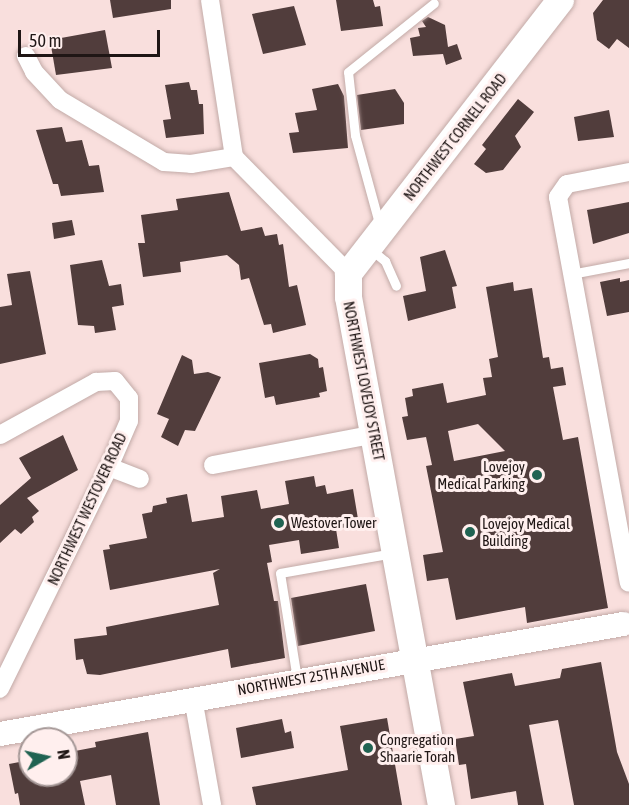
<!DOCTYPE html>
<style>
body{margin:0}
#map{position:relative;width:629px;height:805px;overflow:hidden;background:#f9dfdd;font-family:"Asap Condensed",sans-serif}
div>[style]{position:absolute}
.building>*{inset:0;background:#513d3c}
.roads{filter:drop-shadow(0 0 2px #c2aaa7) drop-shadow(0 0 2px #c2aaa7)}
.service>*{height:9px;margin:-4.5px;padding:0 4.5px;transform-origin:4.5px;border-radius:4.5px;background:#fff}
.minor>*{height:18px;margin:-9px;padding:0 9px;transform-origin:9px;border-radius:9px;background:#fff}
.tertiary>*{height:24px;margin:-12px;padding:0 12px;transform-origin:12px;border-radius:12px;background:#fff}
.secondary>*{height:27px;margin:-13.5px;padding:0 13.5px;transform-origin:13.5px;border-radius:13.5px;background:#fff}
.dots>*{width:16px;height:16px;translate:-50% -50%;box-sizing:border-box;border:3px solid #ffefee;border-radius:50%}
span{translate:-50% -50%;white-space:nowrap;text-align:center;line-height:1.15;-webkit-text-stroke:6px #ffefee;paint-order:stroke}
.street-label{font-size:15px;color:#1f1615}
.poi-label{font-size:15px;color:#1f1615}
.right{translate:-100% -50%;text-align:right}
.left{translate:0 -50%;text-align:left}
.north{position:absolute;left:18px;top:727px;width:60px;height:60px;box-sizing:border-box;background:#ffefee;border:2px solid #a59897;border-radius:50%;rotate:81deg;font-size:16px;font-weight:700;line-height:24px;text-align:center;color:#1f1615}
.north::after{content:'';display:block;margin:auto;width:21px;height:27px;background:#206352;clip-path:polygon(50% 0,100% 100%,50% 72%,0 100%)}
.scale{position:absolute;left:18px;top:30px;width:142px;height:27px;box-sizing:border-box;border:3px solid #1f1615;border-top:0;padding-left:8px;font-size:18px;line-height:21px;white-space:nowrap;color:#1f1615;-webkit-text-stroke:4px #ffefee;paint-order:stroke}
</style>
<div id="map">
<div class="building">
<i style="clip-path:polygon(110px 0,171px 0,171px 9px,113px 18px)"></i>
<i style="clip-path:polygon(336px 0,373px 0,375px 7px,380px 6px,383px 26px,341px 31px)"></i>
<i style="clip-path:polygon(603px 0,629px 0,629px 48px,617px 39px,609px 49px,597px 40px,593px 13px)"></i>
<i style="clip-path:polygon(294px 6px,306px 45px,263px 54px,252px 14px)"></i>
<i style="clip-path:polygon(428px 17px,445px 25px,448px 47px,457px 44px,462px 59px,446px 65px,443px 54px,413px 56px,410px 38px,420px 36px,418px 28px,426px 27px,422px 21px)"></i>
<i style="clip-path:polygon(105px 30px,112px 68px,56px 75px,50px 40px)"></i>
<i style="clip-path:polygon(189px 82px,191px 90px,197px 90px,199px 104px,203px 104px,204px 134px,166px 138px,163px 120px,171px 119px,165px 85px)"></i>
<i style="clip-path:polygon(338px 84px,344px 96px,348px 148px,293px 153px,289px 133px,299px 132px,295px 113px,317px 110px,312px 89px)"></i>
<i style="clip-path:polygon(395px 89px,404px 103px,404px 124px,361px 130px,357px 95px)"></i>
<i style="clip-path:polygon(518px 99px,534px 112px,515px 136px,521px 147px,503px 170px,486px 173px,474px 164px,486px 149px,482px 145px)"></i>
<i style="clip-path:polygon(609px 110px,614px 137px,578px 141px,574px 117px)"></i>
<i style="clip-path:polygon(62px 127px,66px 142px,82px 140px,89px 166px,99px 165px,104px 192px,61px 196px,58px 184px,53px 184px,36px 130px)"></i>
<i style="clip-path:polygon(229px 192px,241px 231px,262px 227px,265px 236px,277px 234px,279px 245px,283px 244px,289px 287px,297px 285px,306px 325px,273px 333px,271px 324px,264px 325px,249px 278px,241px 280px,239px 265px,227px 255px,180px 262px,181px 272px,143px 277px,138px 243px,145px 243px,141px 215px,178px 210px,176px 199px)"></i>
<i style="clip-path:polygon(629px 202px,629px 233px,593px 244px,587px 210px)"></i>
<i style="clip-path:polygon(72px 220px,75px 235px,54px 239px,52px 223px)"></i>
<i style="clip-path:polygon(445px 250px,457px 286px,452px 287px,456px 308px,408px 321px,403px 296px,426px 291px,420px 257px)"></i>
<i style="clip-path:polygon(102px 260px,109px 286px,121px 284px,124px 305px,112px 307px,116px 330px,95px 333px,94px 326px,78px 325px,70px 265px)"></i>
<i style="clip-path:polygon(30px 271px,46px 354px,0 364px,0 307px,12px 305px,7px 274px)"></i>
<i style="clip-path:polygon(620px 278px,620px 282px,629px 280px,629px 312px,607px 316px,600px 282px)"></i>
<i style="clip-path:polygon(evenodd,513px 282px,514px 291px,532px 288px,543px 358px,549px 357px,551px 369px,563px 367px,566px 385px,553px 387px,563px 440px,578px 437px,608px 608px,527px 623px,525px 607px,456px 620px,448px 578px,427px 581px,423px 555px,443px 552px,426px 466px,432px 465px,426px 437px,407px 440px,402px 417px,408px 416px,405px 398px,413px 396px,412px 389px,443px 383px,447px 403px,486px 395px,483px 378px,492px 377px,489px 359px,498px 357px,486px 287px,513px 282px,478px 424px,505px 451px,454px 461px,448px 431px,478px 424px)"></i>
<i style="clip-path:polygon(310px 354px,318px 359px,319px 368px,323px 367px,327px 391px,319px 393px,320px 397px,276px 405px,274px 396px,265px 398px,259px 363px)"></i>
<i style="clip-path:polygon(182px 355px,192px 360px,194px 374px,208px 372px,221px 377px,195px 431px,185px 430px,178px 446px,161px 437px,169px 419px,157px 414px)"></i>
<i style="clip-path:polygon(63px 435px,78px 470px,27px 498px,39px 511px,32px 517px,34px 522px,21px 534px,15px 529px,0 543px,0 505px,31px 478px,19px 458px)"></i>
<i style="clip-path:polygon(314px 476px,316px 487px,325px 485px,327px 494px,353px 489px,359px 525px,336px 529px,339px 548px,301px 554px,299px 540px,269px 545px,272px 562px,267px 563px,274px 601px,278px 601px,285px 658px,231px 668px,228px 649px,100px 675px,87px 674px,83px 659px,76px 660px,74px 639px,107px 635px,106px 627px,219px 605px,213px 573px,220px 569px,110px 590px,103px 550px,110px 549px,109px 545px,147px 538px,142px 514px,152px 512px,153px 506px,167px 503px,166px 498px,187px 494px,192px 522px,224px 517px,221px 496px,257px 490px,261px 509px,289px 504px,285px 481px)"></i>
<i style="clip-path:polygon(366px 584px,375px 631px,298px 646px,291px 598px)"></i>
<i style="clip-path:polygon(601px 662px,617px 752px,629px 784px,629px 805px,574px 805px,558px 720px,529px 725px,544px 805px,518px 805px,516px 791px,471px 799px,466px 764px,459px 765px,455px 739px,474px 736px,463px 682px,512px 673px,515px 686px,560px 678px,562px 669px)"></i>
<i style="clip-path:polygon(387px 718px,402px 805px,256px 805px,252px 787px,348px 770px,340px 726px)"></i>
<i style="clip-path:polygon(282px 719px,285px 733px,291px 731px,294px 748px,241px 758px,236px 728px)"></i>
<i style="clip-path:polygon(148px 732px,160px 805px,116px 805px,111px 775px,80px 781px,85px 805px,20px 805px,18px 793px,15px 794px,9px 764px,30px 760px,30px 775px,66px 775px,66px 745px,74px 745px,75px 751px,96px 747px,95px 742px)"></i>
</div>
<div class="roads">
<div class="service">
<i style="left:379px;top:223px;width:91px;rotate:-105.3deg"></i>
<i style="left:355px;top:135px;width:63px;rotate:-96.3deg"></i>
<i style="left:348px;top:72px;width:110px;rotate:-38.7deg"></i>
<i style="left:369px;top:248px;width:21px;rotate:39deg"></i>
<i style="left:385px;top:261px;width:27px;rotate:66deg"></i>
<i style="left:571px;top:274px;width:59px;rotate:-10.7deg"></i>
<i style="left:297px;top:679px;width:107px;rotate:-99.1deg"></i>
<i style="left:280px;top:573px;width:115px;rotate:-10deg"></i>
</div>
<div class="minor">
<i style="left:210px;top:0;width:159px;rotate:81.3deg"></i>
<i style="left:234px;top:157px;width:163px;rotate:45.5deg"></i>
<i style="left:26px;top:56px;width:18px;rotate:63deg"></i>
<i style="left:34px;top:72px;width:38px;rotate:47deg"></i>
<i style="left:60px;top:100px;width:121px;rotate:30.8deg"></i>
<i style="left:164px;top:162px;width:27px;rotate:4deg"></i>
<i style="left:191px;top:164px;width:44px;rotate:-9.2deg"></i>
<i style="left:629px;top:172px;width:63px;rotate:169deg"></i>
<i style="left:567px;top:184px;width:16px;rotate:125deg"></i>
<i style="left:558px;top:197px;width:392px;rotate:79.6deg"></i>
<i style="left:0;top:435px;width:110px;rotate:-28.9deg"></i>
<i style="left:96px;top:382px;width:19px;rotate:-3deg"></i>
<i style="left:115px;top:381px;width:22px;rotate:51deg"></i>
<i style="left:129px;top:398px;width:23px;rotate:90deg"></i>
<i style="left:129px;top:421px;width:50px;rotate:113.5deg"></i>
<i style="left:109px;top:467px;width:247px;rotate:116.2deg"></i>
<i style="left:213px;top:465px;width:165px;rotate:-10.8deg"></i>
<i style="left:109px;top:467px;width:33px;rotate:21deg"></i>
<i style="left:193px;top:698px;width:109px;rotate:79.9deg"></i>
</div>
<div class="tertiary">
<i style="left:0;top:734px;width:633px;rotate:-10.01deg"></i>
</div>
<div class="secondary">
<i style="left:441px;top:805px;width:516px;rotate:-100.37deg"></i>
<i style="left:348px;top:297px;width:24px;rotate:-90deg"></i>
<i style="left:348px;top:273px;width:346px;rotate:-52.2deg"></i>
</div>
</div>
<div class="dots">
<i style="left:537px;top:475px;background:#206352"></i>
<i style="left:279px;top:523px;background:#206352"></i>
<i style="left:470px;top:532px;background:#206352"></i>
<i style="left:368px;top:748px;background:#206352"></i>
</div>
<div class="street-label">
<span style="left:455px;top:137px;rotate:-52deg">NORTHWEST CORNELL ROAD</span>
<span style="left:364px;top:381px;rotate:79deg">NORTHWEST LOVEJOY STREET</span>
<span style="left:87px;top:509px;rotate:-65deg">NORTHWEST WESTOVER ROAD</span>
<span style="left:311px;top:677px;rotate:-10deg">NORTHWEST 25TH AVENUE</span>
</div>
<div class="poi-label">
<span class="right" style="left:525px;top:475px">Lovejoy<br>Medical Parking</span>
<span class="left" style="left:291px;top:523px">Westover Tower</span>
<span class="left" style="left:482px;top:532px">Lovejoy Medical<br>Building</span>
<span class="left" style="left:380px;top:748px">Congregation<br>Shaarie Torah</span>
</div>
<div class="north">N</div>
<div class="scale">50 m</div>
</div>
